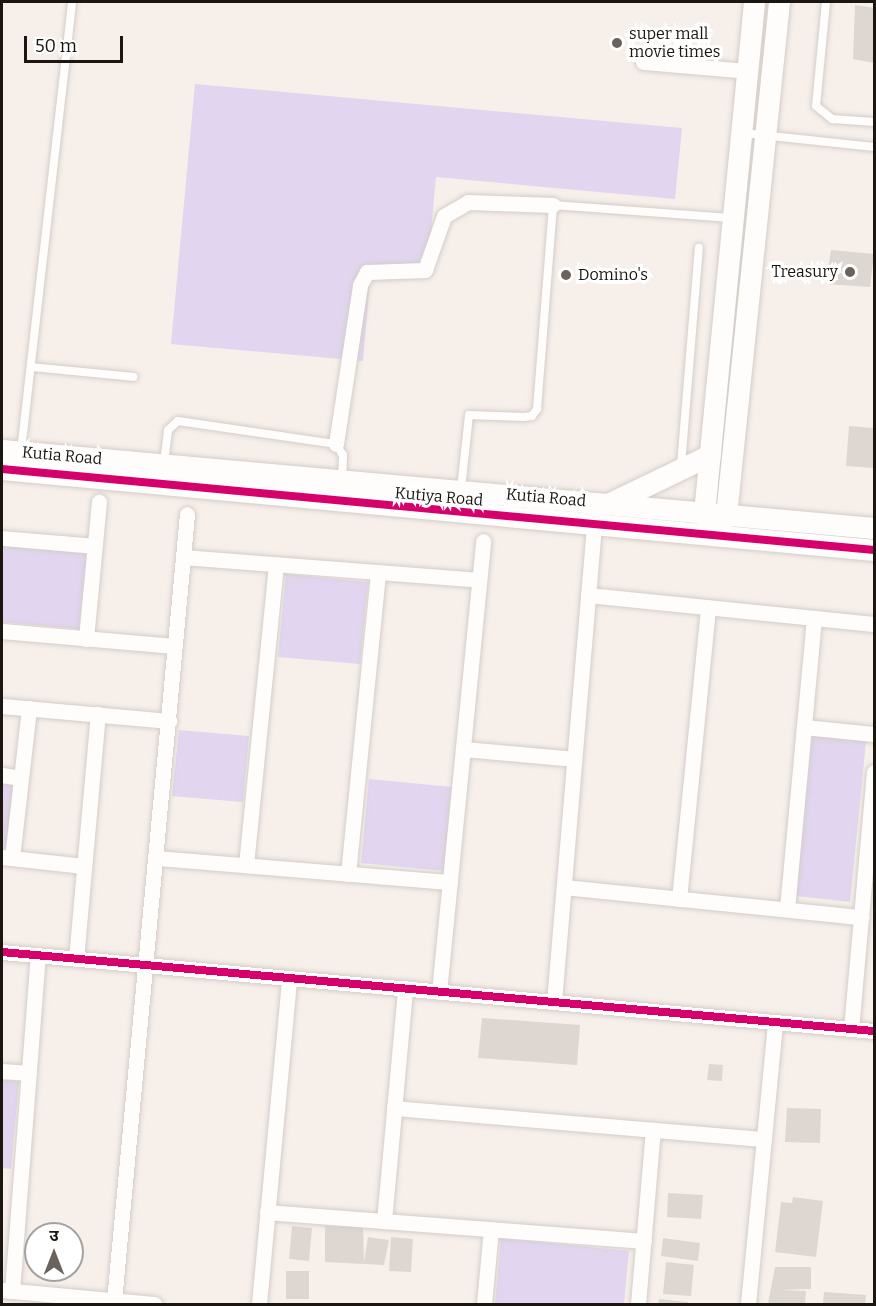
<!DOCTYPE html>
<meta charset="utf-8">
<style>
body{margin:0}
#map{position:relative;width:876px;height:1306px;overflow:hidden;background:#f7efe9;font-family:Bitter,"Noto Sans Devanagari",serif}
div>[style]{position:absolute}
.green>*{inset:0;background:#e2d5f0}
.building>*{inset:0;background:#ded7d1}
.roads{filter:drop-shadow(0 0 2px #d4cdc8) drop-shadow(0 0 2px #d4cdc8)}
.lane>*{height:8px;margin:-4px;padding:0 4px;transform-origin:4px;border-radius:4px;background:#fefdfc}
.street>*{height:15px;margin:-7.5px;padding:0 7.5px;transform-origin:7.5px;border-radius:7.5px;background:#fefdfc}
.secondary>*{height:21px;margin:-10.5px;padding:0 10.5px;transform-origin:10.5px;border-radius:10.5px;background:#fefdfc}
.cycleway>*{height:8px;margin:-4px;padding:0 4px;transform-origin:4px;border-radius:4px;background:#d6006c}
.dots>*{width:16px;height:16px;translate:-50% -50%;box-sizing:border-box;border:3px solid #fff;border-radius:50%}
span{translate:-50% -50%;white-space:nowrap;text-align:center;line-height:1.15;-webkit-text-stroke:6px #fff;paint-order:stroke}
.poi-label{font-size:16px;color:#1c1611}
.left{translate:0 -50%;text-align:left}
.right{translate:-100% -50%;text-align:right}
.street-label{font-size:16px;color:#1c1611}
.frame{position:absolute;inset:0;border:3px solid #1c1611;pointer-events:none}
.north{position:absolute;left:24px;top:1222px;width:60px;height:60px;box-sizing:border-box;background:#fff;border:2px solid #a4a2a0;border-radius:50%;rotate:0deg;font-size:16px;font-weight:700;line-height:24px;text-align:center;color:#1c1611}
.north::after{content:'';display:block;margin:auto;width:21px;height:27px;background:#69625d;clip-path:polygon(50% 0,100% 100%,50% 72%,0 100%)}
.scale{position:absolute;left:24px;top:36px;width:99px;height:27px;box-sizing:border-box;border:3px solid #1c1611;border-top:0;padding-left:8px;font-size:18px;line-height:21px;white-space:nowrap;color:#1c1611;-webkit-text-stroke:4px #fff;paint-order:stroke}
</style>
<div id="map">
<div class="green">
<i style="clip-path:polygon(195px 84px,682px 128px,675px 199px,436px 177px,427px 275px,371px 270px,363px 361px,171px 344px)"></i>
<i style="clip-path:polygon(2px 545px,87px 554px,79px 629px,2px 622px)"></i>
<i style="clip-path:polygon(286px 574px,368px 582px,360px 664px,278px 657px)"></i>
<i style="clip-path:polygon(179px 730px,249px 736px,243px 802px,172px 796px)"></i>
<i style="clip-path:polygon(812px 736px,866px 741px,850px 902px,796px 896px)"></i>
<i style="clip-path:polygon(369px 779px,452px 787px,444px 871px,361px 863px)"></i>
<i style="clip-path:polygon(2px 784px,14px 785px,7px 848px,2px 847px)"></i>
<i style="clip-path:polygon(2px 1080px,19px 1081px,11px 1169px,2px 1168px)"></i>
<i style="clip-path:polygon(501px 1238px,629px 1251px,624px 1304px,495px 1304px)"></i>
</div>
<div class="building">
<i style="clip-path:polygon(855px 5px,874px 8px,874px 63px,853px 59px)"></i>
<i style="clip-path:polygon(831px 250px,874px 254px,870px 287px,826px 284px)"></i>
<i style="clip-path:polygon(849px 426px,874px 428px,874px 468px,846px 466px)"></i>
<i style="clip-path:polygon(482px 1018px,580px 1025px,577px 1065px,478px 1058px)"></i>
<i style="clip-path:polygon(709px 1064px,723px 1065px,722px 1081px,707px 1080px)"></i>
<i style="clip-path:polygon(787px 1108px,821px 1109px,820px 1143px,785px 1142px)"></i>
<i style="clip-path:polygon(668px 1193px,703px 1195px,701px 1219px,667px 1217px)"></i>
<i style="clip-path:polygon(793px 1197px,823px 1201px,816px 1257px,775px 1252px,781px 1202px,792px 1203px)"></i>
<i style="clip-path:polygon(292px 1226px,312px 1228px,309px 1261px,289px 1259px)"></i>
<i style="clip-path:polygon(325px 1226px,363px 1227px,364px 1262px,368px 1237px,389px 1240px,384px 1265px,325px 1262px)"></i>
<i style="clip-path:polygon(391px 1237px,413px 1239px,411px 1272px,389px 1271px)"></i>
<i style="clip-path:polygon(663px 1238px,700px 1243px,698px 1261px,661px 1256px)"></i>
<i style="clip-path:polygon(666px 1262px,694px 1265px,691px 1296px,663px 1294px)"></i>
<i style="clip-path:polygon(775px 1267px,811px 1267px,811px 1289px,780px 1290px,806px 1291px,805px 1304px,768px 1304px)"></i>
<i style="clip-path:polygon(286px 1271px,309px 1271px,309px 1299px,286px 1299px)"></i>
<i style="clip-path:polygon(824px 1292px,866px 1295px,865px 1304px,823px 1304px)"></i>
<i style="clip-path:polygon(659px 1299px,688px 1302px,688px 1304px,658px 1304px)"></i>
</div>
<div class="roads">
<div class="lane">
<i style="left:826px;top:2px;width:104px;rotate:95.5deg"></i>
<i style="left:816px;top:106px;width:21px;rotate:39deg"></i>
<i style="left:832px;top:119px;width:42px;rotate:4.1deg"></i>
<i style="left:743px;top:133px;width:132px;rotate:6.1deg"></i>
<i style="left:31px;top:367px;width:103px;rotate:5.5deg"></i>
<i style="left:21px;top:451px;width:452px;rotate:-83.5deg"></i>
<i style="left:164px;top:463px;width:33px;rotate:-83deg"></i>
<i style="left:168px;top:430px;width:13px;rotate:-42deg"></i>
<i style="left:178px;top:421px;width:160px;rotate:8.3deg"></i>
<i style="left:336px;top:444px;width:13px;rotate:58deg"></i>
<i style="left:343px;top:455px;width:24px;rotate:92deg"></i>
<i style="left:681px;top:465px;width:218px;rotate:-85.3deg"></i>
<i style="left:461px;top:489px;width:74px;rotate:-83.8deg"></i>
<i style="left:469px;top:415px;width:55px;rotate:2.1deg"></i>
<i style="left:524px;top:417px;width:8px;rotate:-7deg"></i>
<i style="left:532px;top:416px;width:9px;rotate:-54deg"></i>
<i style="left:537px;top:409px;width:205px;rotate:-85.5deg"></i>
<i style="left:553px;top:205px;width:178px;rotate:4.2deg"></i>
</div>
<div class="street">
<i style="left:643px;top:62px;width:105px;rotate:4.9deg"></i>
<i style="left:336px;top:444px;width:161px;rotate:-81.4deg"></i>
<i style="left:360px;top:285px;width:15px;rotate:-62deg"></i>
<i style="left:367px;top:272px;width:58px;rotate:-2deg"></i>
<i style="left:425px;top:270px;width:57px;rotate:-70.6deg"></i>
<i style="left:444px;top:216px;width:28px;rotate:-30deg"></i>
<i style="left:468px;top:202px;width:85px;rotate:2deg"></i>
<i style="left:2px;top:538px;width:93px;rotate:4.9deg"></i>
<i style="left:183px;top:557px;width:297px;rotate:4.4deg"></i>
<i style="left:588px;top:595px;width:287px;rotate:5.8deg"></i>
<i style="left:2px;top:631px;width:173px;rotate:5deg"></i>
<i style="left:86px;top:639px;width:138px;rotate:-84.6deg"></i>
<i style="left:2px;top:706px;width:168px;rotate:5.1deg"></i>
<i style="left:804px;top:727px;width:70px;rotate:5.7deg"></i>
<i style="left:463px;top:749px;width:111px;rotate:5.1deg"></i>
<i style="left:2px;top:775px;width:19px;rotate:9deg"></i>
<i style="left:2px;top:857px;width:82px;rotate:6.3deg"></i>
<i style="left:12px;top:858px;width:151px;rotate:-83.5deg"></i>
<i style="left:157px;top:858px;width:294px;rotate:4.7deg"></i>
<i style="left:246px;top:865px;width:301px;rotate:-84.3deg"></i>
<i style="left:348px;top:874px;width:302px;rotate:-84.3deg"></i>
<i style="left:564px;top:887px;width:299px;rotate:5.8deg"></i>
<i style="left:679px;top:899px;width:293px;rotate:-84.3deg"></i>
<i style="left:787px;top:909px;width:292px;rotate:-84.7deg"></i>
<i style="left:2px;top:952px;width:876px;rotate:5.18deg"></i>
<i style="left:76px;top:959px;width:246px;rotate:-84.9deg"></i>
<i style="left:439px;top:992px;width:453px;rotate:-84.4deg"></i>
<i style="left:554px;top:1002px;width:489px;rotate:-85.2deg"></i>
<i style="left:851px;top:1029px;width:258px;rotate:-84.9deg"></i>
<i style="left:2px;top:1071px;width:27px;rotate:4deg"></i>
<i style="left:394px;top:1108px;width:371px;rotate:4.8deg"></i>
<i style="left:267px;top:1212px;width:378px;rotate:4.4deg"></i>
<i style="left:384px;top:1221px;width:234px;rotate:-84.8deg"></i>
<i style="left:2px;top:1290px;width:153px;rotate:5.3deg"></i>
<i style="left:12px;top:1291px;width:337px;rotate:-85.6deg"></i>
<i style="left:114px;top:1301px;width:790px;rotate:-84.7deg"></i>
<i style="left:259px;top:1304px;width:327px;rotate:-84.7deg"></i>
<i style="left:484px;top:1304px;width:75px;rotate:-84.7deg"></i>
<i style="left:638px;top:1304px;width:175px;rotate:-85.1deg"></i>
<i style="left:748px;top:1304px;width:283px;rotate:-84.5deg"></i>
</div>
<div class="secondary">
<i style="left:2px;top:450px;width:875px;rotate:5.11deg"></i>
<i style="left:2px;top:469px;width:876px;rotate:5.31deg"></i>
<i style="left:608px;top:504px;width:113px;rotate:-25.7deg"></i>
<i style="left:709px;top:524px;width:12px;rotate:-114deg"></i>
<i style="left:704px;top:513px;width:513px;rotate:-84.41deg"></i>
<i style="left:719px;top:527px;width:14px;rotate:-60deg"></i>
<i style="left:726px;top:515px;width:516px;rotate:-84.1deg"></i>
</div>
</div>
<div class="cycleway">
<i style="left:2px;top:469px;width:876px;rotate:5.31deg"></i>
<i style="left:2px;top:952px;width:876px;rotate:5.18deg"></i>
</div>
<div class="dots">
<i style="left:617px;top:43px;background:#69625d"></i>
<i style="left:850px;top:272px;background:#69625d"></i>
<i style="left:566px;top:275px;background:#69625d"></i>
</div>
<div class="poi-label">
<span class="left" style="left:629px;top:43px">super mall<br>movie times</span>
<span class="right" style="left:838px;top:272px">Treasury</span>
<span class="left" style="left:578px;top:275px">Domino's</span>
</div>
<div class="street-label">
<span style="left:62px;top:456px;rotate:5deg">Kutia Road</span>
<span style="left:439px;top:497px;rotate:5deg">Kutiya Road</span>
<span style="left:546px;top:498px;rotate:5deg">Kutia Road</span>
</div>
<div class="frame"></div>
<div class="north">उ</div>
<div class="scale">50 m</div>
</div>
